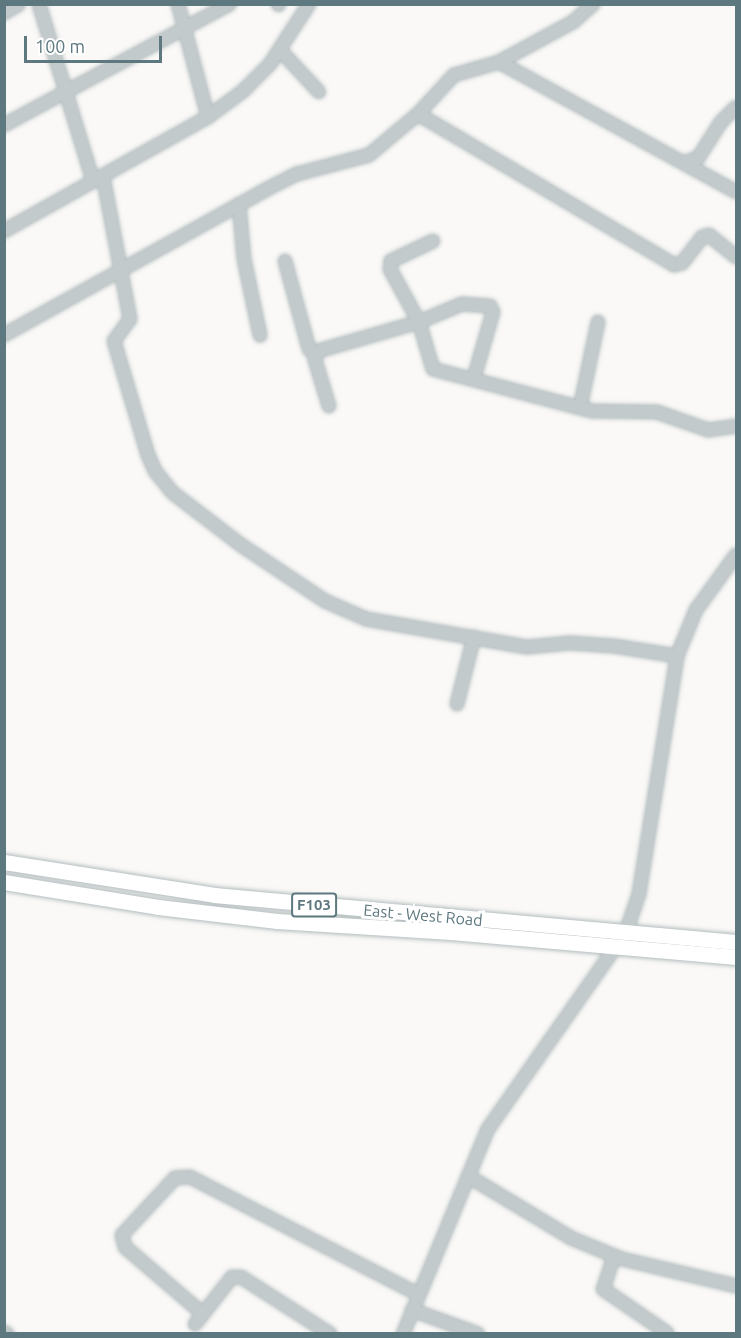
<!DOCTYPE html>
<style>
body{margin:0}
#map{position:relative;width:741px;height:1338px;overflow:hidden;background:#faf9f7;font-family:Ubuntu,sans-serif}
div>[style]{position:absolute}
.roads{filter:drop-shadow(0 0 2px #b4bdbf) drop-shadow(0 0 2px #b4bdbf)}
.minor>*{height:12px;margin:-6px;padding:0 6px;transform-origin:6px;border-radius:6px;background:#c2cacc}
.major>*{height:15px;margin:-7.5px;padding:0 7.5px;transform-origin:7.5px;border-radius:7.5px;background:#fff}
span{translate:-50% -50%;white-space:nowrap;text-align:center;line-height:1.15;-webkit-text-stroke:6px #fff;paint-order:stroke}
.shield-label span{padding:2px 4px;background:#fff;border:2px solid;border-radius:4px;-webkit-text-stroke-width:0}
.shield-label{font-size:15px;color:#5e787f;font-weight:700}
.street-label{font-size:16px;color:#5e787f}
.frame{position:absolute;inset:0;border:6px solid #5e787f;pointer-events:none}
.scale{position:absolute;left:24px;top:36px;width:138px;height:27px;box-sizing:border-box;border:3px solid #5e787f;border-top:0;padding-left:8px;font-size:18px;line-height:21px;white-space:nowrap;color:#5e787f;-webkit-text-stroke:4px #fff;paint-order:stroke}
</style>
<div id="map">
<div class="roads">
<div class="minor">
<i style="left:39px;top:4px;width:185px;rotate:73deg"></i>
<i style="left:178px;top:4px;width:117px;rotate:75.1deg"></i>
<i style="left:278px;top:4px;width:1px;rotate:45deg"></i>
<i style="left:4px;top:13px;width:17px;rotate:-31deg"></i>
<i style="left:280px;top:50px;width:57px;rotate:47.1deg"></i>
<i style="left:499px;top:62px;width:270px;rotate:28.7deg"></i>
<i style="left:418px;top:114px;width:297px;rotate:30.5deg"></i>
<i style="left:674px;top:265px;width:8px;rotate:-14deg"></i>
<i style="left:682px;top:263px;width:33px;rotate:-52deg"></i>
<i style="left:702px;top:237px;width:7px;rotate:-16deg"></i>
<i style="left:709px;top:235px;width:35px;rotate:39deg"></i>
<i style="left:4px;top:125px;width:256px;rotate:-28.2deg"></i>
<i style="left:686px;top:162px;width:13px;rotate:-18deg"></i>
<i style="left:698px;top:158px;width:43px;rotate:-57.4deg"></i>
<i style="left:721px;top:122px;width:21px;rotate:-45deg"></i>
<i style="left:103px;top:176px;width:146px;rotate:79.3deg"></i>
<i style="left:130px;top:319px;width:27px;rotate:126deg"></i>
<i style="left:114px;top:341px;width:119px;rotate:73.4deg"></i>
<i style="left:148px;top:455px;width:17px;rotate:66deg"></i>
<i style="left:155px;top:471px;width:28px;rotate:51deg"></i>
<i style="left:173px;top:493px;width:86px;rotate:37.4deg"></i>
<i style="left:241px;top:545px;width:101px;rotate:33.7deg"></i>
<i style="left:325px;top:601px;width:45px;rotate:23.7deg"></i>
<i style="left:366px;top:619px;width:163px;rotate:9.9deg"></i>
<i style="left:527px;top:647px;width:43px;rotate:-5.3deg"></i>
<i style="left:570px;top:643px;width:44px;rotate:3.9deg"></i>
<i style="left:614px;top:646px;width:64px;rotate:9deg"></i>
<i style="left:239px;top:204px;width:55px;rotate:84.8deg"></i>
<i style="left:244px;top:259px;width:78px;rotate:78.1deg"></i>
<i style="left:4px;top:231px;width:234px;rotate:-29.2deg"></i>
<i style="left:208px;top:117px;width:44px;rotate:-36.6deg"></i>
<i style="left:243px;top:91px;width:38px;rotate:-45deg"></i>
<i style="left:270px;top:64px;width:72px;rotate:-57deg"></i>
<i style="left:433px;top:241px;width:47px;rotate:154.5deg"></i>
<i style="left:391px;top:261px;width:8px;rotate:97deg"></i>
<i style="left:390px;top:269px;width:60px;rotate:61.3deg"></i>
<i style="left:419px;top:322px;width:49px;rotate:73.4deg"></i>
<i style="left:433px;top:369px;width:164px;rotate:14.8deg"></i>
<i style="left:592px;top:411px;width:65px;rotate:0.9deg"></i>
<i style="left:657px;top:412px;width:54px;rotate:19.4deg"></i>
<i style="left:708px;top:430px;width:28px;rotate:-8deg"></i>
<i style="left:285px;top:261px;width:91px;rotate:74.7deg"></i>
<i style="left:309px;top:349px;width:8px;rotate:45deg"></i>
<i style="left:4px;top:335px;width:301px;rotate:-29deg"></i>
<i style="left:267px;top:189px;width:34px;rotate:-27deg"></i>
<i style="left:297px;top:174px;width:74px;rotate:-14.8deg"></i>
<i style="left:369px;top:155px;width:64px;rotate:-39.9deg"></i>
<i style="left:418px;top:114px;width:53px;rotate:-47.3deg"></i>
<i style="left:454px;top:75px;width:47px;rotate:-16.1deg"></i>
<i style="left:499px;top:62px;width:84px;rotate:-28.4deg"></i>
<i style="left:573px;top:22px;width:27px;rotate:-42deg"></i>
<i style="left:329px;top:406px;width:48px;rotate:-106.9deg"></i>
<i style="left:315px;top:360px;width:9px;rotate:-72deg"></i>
<i style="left:318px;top:351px;width:105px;rotate:-16deg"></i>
<i style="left:419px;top:322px;width:47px;rotate:-22.7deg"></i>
<i style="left:462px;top:304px;width:28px;rotate:4deg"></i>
<i style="left:490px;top:306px;width:7px;rotate:63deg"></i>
<i style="left:493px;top:312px;width:69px;rotate:106.1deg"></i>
<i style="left:580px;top:408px;width:88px;rotate:-78.2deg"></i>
<i style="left:457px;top:704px;width:69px;rotate:-75.8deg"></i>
<i style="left:468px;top:1176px;width:120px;rotate:31deg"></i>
<i style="left:571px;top:1238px;width:55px;rotate:22.4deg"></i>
<i style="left:622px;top:1259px;width:117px;rotate:13.3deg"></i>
<i style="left:614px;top:1256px;width:35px;rotate:108deg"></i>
<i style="left:603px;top:1289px;width:78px;rotate:34.5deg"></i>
<i style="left:412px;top:1310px;width:70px;rotate:20deg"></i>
<i style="left:203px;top:1314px;width:103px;rotate:-139.3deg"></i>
<i style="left:125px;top:1247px;width:12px;rotate:-104deg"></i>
<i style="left:122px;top:1235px;width:78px;rotate:-47.1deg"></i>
<i style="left:175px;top:1178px;width:15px;rotate:-4deg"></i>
<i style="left:190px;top:1177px;width:256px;rotate:27.2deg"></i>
<i style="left:195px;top:1324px;width:60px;rotate:-51.8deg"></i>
<i style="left:232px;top:1277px;width:9px"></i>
<i style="left:241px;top:1277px;width:106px;rotate:32.6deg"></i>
<i style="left:4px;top:1332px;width:4px;rotate:34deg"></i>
<i style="left:403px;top:1334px;width:222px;rotate:-67.5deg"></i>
<i style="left:488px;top:1129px;width:241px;rotate:-55deg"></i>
<i style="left:626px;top:932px;width:40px;rotate:-71.1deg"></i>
<i style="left:639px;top:894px;width:241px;rotate:-80.9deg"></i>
<i style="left:677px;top:656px;width:50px;rotate:-67.6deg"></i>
<i style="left:696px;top:610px;width:68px;rotate:-54deg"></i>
</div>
<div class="major">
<i style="left:4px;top:862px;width:213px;rotate:8.9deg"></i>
<i style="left:214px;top:895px;width:524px;rotate:5.14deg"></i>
<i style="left:4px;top:882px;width:156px;rotate:9.2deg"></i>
<i style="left:158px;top:907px;width:120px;rotate:6.7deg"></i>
<i style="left:277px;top:921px;width:174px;rotate:3.6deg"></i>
<i style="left:451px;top:932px;width:286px;rotate:5deg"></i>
</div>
</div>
<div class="shield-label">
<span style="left:314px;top:905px">F103</span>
</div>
<div class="street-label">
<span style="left:423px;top:915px;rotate:5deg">East - West Road</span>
</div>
<div class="frame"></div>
<div class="scale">100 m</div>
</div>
